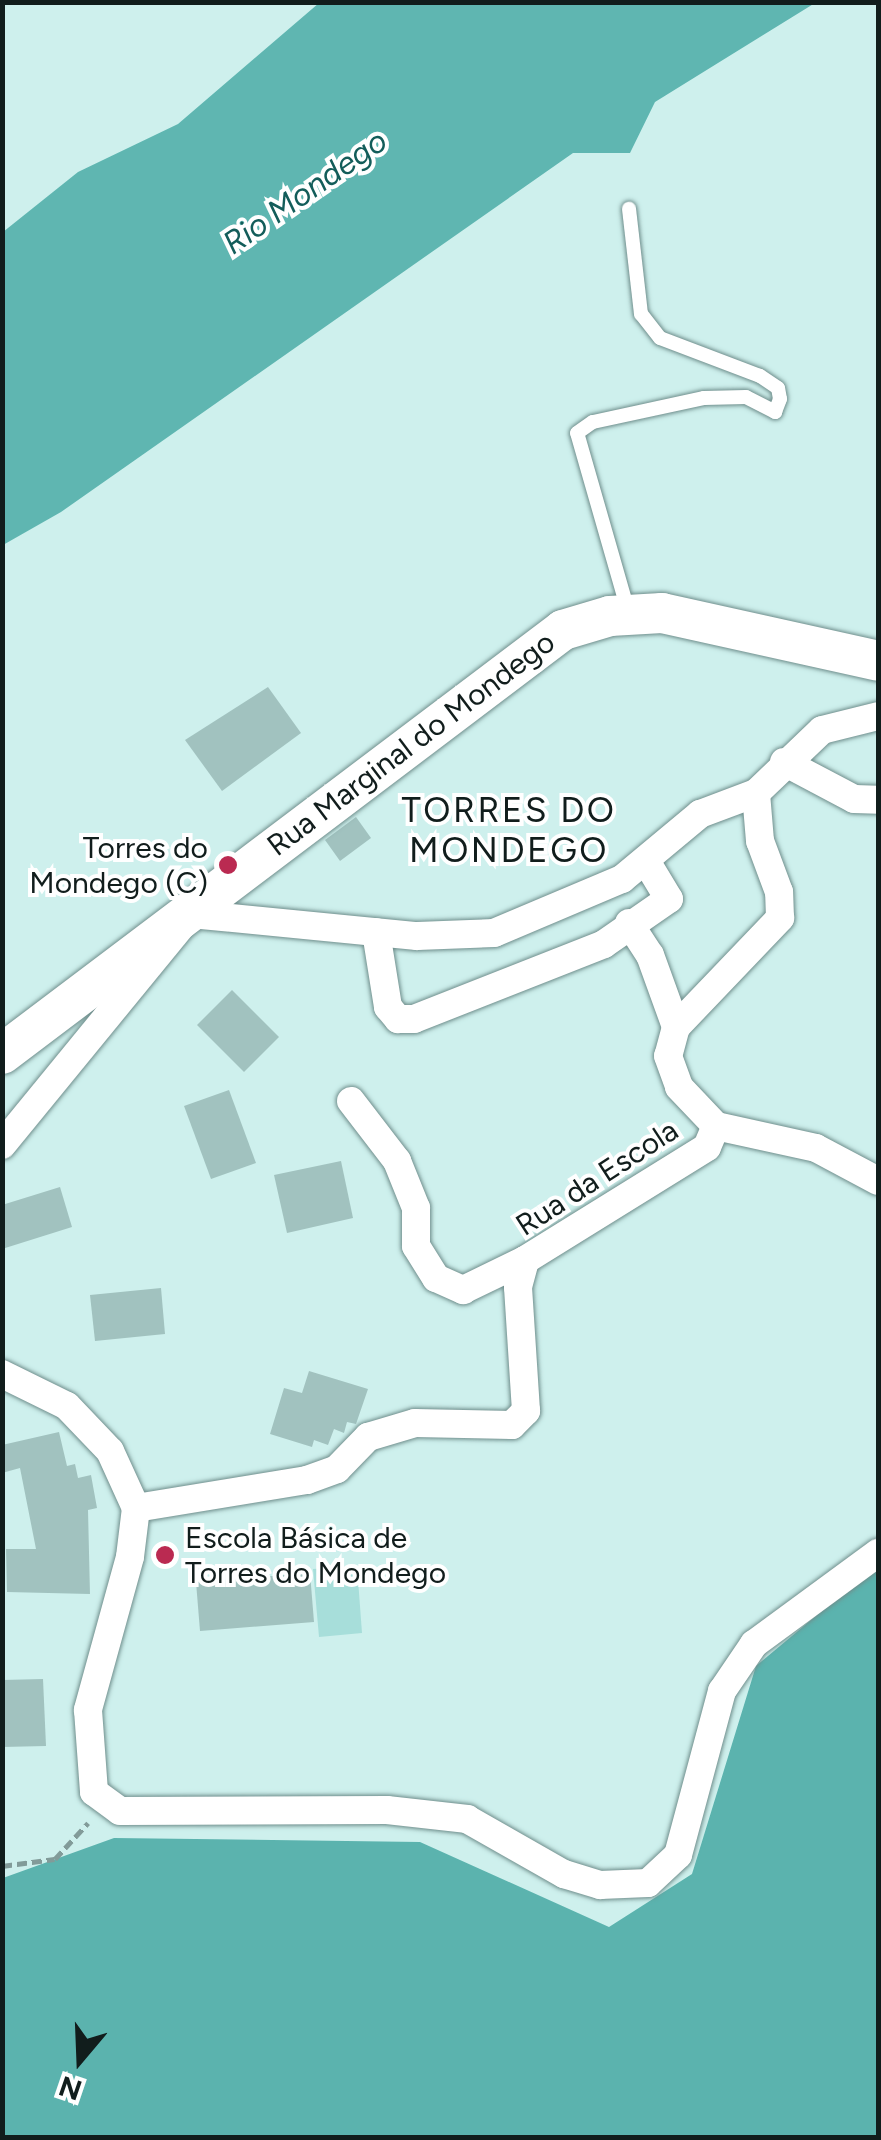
<!DOCTYPE html>
<meta charset="utf-8">
<style>
body{margin:0}
#map{position:relative;width:881px;height:2140px;overflow:hidden;background:#cef0ed;font-family:Figtree,sans-serif}
div>[style]{position:absolute}
.green>*{inset:0;background:#a7deda}
.forest>*{inset:0;background:#5bb3ae}
.water>*{inset:0;background:#5fb6b1}
.building>*{inset:0;background:#a1c2bf}
.path>*{height:5px;margin-top:-2.5px;transform-origin:0;background:repeating-linear-gradient(90deg,#829b99 0 10px,transparent 0 15px)}
.roads{filter:drop-shadow(0 0 2px #6f8e8c) drop-shadow(0 0 2px #6f8e8c)}
.service>*{height:14px;margin:-7px;padding:0 7px;transform-origin:7px;border-radius:7px;background:#fff}
.minor>*{height:28px;margin:-14px;padding:0 14px;transform-origin:14px;border-radius:14px;background:#fff}
.secondary>*{height:40px;margin:-20px;padding:0 20px;transform-origin:20px;border-radius:20px;background:#fff}
.dots>*{width:28px;height:28px;translate:-50% -50%;box-sizing:border-box;border:5px solid #fff;border-radius:50%}
span{translate:-50% -50%;white-space:nowrap;text-align:center;line-height:1.15;-webkit-text-stroke:8px #fff;paint-order:stroke}
.street-label{font-size:30px;color:#111d1c}
.poi-label{font-size:30px;color:#111d1c}
.right{translate:-100% -50%;text-align:right}
.left{translate:0 -50%;text-align:left}
.water-label{font-size:32px;color:#135d5a;font-style:italic}
.quarter-label{font-size:35px;color:#111d1c;letter-spacing:2.5px}
.frame{position:absolute;inset:0;border:5px solid #111d1c;pointer-events:none}
.north{position:absolute;left:30px;top:2010px;width:100px;height:100px;-webkit-text-stroke:8px #fff;paint-order:stroke;rotate:199deg;font-size:28px;font-weight:700;line-height:40px;text-align:center;color:#111d1c}
.north::after{content:'';display:block;margin:auto;width:35px;height:45px;background:#111d1c;clip-path:polygon(50% 0,100% 100%,50% 72%,0 100%)}
</style>
<div id="map">
<div class="green">
<i style="clip-path:polygon(357px 1566px,362px 1633px,319px 1637px,313px 1569px)"></i>
</div>
<div class="forest">
<i style="clip-path:polygon(878px 1564px,878px 2137px,3px 2138px,3px 1878px,114px 1838px,420px 1842px,609px 1927px,692px 1874px,756px 1666px)"></i>
</div>
<div class="water">
<i style="clip-path:polygon(319px 3px,815px 3px,655px 102px,630px 153px,573px 153px,61px 512px,3px 545px,3px 232px,78px 172px,178px 124px)"></i>
</div>
<div class="building">
<i style="clip-path:polygon(268px 687px,301px 733px,222px 791px,185px 740px)"></i>
<i style="clip-path:polygon(356px 817px,371px 838px,340px 861px,325px 840px)"></i>
<i style="clip-path:polygon(232px 990px,279px 1037px,244px 1072px,197px 1025px)"></i>
<i style="clip-path:polygon(229px 1090px,256px 1163px,211px 1179px,184px 1106px)"></i>
<i style="clip-path:polygon(341px 1161px,353px 1218px,287px 1233px,274px 1175px)"></i>
<i style="clip-path:polygon(60px 1187px,72px 1227px,2px 1249px,2px 1205px)"></i>
<i style="clip-path:polygon(161px 1288px,165px 1334px,95px 1341px,90px 1295px)"></i>
<i style="clip-path:polygon(309px 1371px,368px 1389px,356px 1424px,347px 1422px,344px 1433px,334px 1429px,328px 1445px,314px 1440px,312px 1447px,270px 1434px,284px 1388px,302px 1393px)"></i>
<i style="clip-path:polygon(59px 1432px,67px 1466px,75px 1464px,78px 1478px,91px 1475px,97px 1508px,88px 1510px,90px 1594px,7px 1592px,6px 1549px,36px 1549px,20px 1468px,2px 1473px,2px 1445px)"></i>
<i style="clip-path:polygon(310px 1573px,314px 1622px,200px 1631px,196px 1582px)"></i>
<i style="clip-path:polygon(43px 1679px,46px 1746px,2px 1747px,2px 1680px)"></i>
</div>
<div class="path">
<i style="left:2px;top:1866px;width:53px;rotate:-7.5deg"></i>
<i style="left:55px;top:1859px;width:49px;rotate:-47.5deg"></i>
</div>
<div class="roads">
<div class="service">
<i style="left:629px;top:614px;width:188px;rotate:-106deg"></i>
<i style="left:577px;top:433px;width:19px;rotate:-35deg"></i>
<i style="left:593px;top:422px;width:114px;rotate:-12.2deg"></i>
<i style="left:704px;top:398px;width:42px;rotate:-1.4deg"></i>
<i style="left:746px;top:397px;width:33px;rotate:27deg"></i>
<i style="left:775px;top:412px;width:14px;rotate:-69deg"></i>
<i style="left:780px;top:399px;width:11px;rotate:-100deg"></i>
<i style="left:778px;top:388px;width:22px;rotate:-146deg"></i>
<i style="left:760px;top:376px;width:107px;rotate:-159.2deg"></i>
<i style="left:660px;top:338px;width:31px;rotate:-128deg"></i>
<i style="left:641px;top:314px;width:106px;rotate:-96.5deg"></i>
</div>
<div class="minor">
<i style="left:784px;top:762px;width:79px;rotate:27.9deg"></i>
<i style="left:854px;top:799px;width:24px;rotate:2deg"></i>
<i style="left:629px;top:923px;width:38px;rotate:57deg"></i>
<i style="left:650px;top:955px;width:77px;rotate:70.1deg"></i>
<i style="left:676px;top:1027px;width:30px;rotate:105deg"></i>
<i style="left:668px;top:1056px;width:33px;rotate:70deg"></i>
<i style="left:679px;top:1087px;width:54px;rotate:46.5deg"></i>
<i style="left:716px;top:1126px;width:102px;rotate:12.4deg"></i>
<i style="left:816px;top:1148px;width:70px;rotate:28deg"></i>
<i style="left:376px;top:932px;width:76px;rotate:80.9deg"></i>
<i style="left:388px;top:1007px;width:16px;rotate:50deg"></i>
<i style="left:398px;top:1019px;width:16px"></i>
<i style="left:414px;top:1019px;width:204px;rotate:-21.5deg"></i>
<i style="left:604px;top:944px;width:79px;rotate:-34.7deg"></i>
<i style="left:669px;top:899px;width:44px;rotate:-121.2deg"></i>
<i style="left:676px;top:1027px;width:151px;rotate:-46.3deg"></i>
<i style="left:780px;top:918px;width:26px;rotate:-92deg"></i>
<i style="left:779px;top:892px;width:54px;rotate:-110.4deg"></i>
<i style="left:760px;top:841px;width:48px;rotate:-94.8deg"></i>
<i style="left:756px;top:793px;width:91px;rotate:-43.7deg"></i>
<i style="left:822px;top:730px;width:58px;rotate:-14deg"></i>
<i style="left:351px;top:1101px;width:76px;rotate:52.5deg"></i>
<i style="left:397px;top:1161px;width:51px;rotate:68deg"></i>
<i style="left:416px;top:1208px;width:38px;rotate:90deg"></i>
<i style="left:416px;top:1246px;width:38px;rotate:58deg"></i>
<i style="left:436px;top:1278px;width:30px;rotate:24deg"></i>
<i style="left:463px;top:1290px;width:69px;rotate:-25.8deg"></i>
<i style="left:2px;top:1145px;width:298px;rotate:-50.7deg"></i>
<i style="left:191px;top:914px;width:227px;rotate:5.6deg"></i>
<i style="left:417px;top:936px;width:77px;rotate:-2.2deg"></i>
<i style="left:494px;top:933px;width:139px;rotate:-22.9deg"></i>
<i style="left:622px;top:879px;width:102px;rotate:-39.8deg"></i>
<i style="left:700px;top:814px;width:60px;rotate:-20.6deg"></i>
<i style="left:2px;top:1374px;width:72px;rotate:26.2deg"></i>
<i style="left:67px;top:1406px;width:62px;rotate:46.3deg"></i>
<i style="left:110px;top:1451px;width:63px;rotate:65.5deg"></i>
<i style="left:136px;top:1508px;width:49px;rotate:97deg"></i>
<i style="left:130px;top:1557px;width:159px;rotate:105.4deg"></i>
<i style="left:88px;top:1710px;width:82px;rotate:85.8deg"></i>
<i style="left:94px;top:1792px;width:32px;rotate:36deg"></i>
<i style="left:120px;top:1811px;width:267px;rotate:-0.2deg"></i>
<i style="left:387px;top:1810px;width:81px;rotate:6.4deg"></i>
<i style="left:467px;top:1819px;width:112px;rotate:29.6deg"></i>
<i style="left:564px;top:1874px;width:38px;rotate:17deg"></i>
<i style="left:600px;top:1885px;width:48px;rotate:-2.4deg"></i>
<i style="left:648px;top:1883px;width:41px;rotate:-43deg"></i>
<i style="left:678px;top:1855px;width:170px;rotate:-75deg"></i>
<i style="left:722px;top:1691px;width:57px;rotate:-55.8deg"></i>
<i style="left:754px;top:1644px;width:154px;rotate:-36.3deg"></i>
<i style="left:136px;top:1508px;width:173px;rotate:-9.3deg"></i>
<i style="left:307px;top:1480px;width:32px;rotate:-20deg"></i>
<i style="left:337px;top:1469px;width:45px;rotate:-45.9deg"></i>
<i style="left:368px;top:1437px;width:49px;rotate:-16.6deg"></i>
<i style="left:415px;top:1423px;width:97px;rotate:1.2deg"></i>
<i style="left:512px;top:1425px;width:20px;rotate:-45deg"></i>
<i style="left:526px;top:1411px;width:124px;rotate:-93.7deg"></i>
<i style="left:518px;top:1287px;width:28px;rotate:-75deg"></i>
<i style="left:525px;top:1260px;width:214px;rotate:-31.8deg"></i>
<i style="left:707px;top:1147px;width:23px;rotate:-67deg"></i>
</div>
<div class="secondary">
<i style="left:2px;top:1054px;width:703px;rotate:-37.08deg"></i>
<i style="left:563px;top:630px;width:49px;rotate:-16.6deg"></i>
<i style="left:610px;top:616px;width:52px;rotate:-3.3deg"></i>
<i style="left:662px;top:613px;width:221px;rotate:12.5deg"></i>
</div>
</div>
<div class="dots">
<i style="left:228px;top:865px;background:#ba2a51"></i>
<i style="left:165px;top:1555px;background:#ba2a51"></i>
</div>
<div class="street-label">
<span style="left:411px;top:744px;rotate:-37deg">Rua Marginal do Mondego</span>
<span style="left:597px;top:1178px;rotate:-33deg">Rua da Escola</span>
</div>
<div class="poi-label">
<span class="right" style="left:208px;top:865px">Torres do<br>Mondego (C)</span>
<span class="left" style="left:185px;top:1555px">Escola Básica de<br>Torres do Mondego</span>
</div>
<div class="water-label">
<span style="left:305px;top:192px;rotate:-35deg">Rio Mondego</span>
</div>
<div class="quarter-label">
<span style="left:509px;top:830px">TORRES DO<br>MONDEGO</span>
</div>
<div class="frame"></div>
<div class="north">N</div>
</div>
